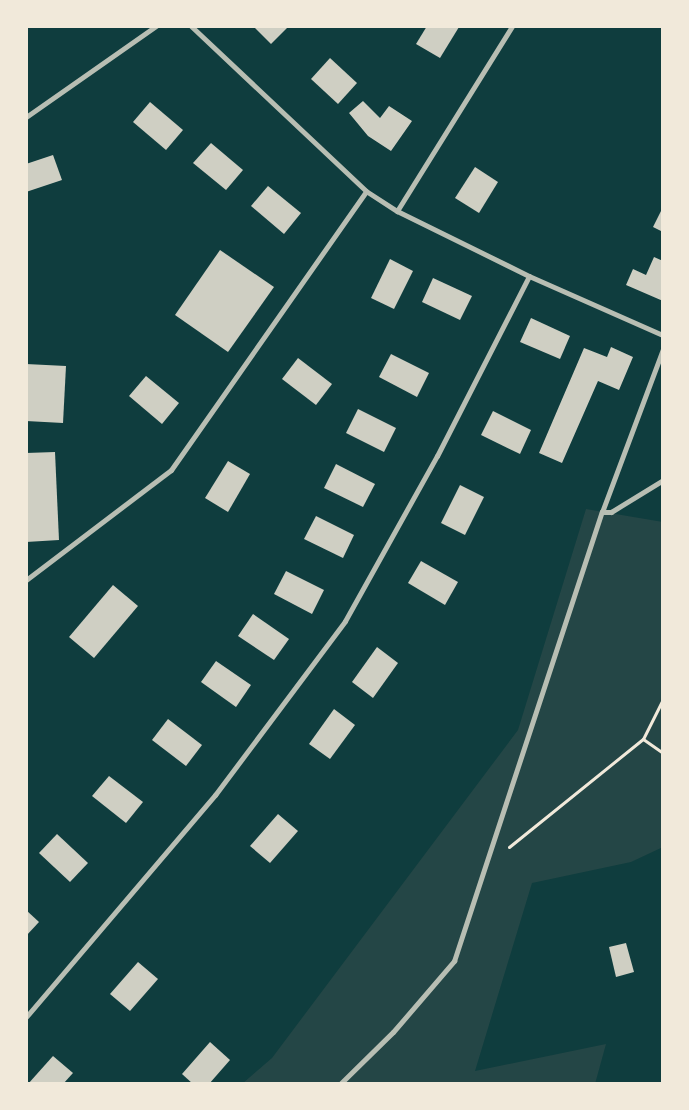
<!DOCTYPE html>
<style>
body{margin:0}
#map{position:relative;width:689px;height:1110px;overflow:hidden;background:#0f3d3e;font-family:Commissioner,sans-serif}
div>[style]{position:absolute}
.green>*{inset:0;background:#244646}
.building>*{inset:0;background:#cfcfc3}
.path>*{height:3px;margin:-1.5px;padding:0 1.5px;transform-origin:1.5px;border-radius:1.5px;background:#f1e9da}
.minor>*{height:5px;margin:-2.5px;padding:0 2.5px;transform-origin:2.5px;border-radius:2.5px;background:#b8beb3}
span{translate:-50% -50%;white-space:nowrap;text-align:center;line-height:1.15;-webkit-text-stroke:5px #f1e9da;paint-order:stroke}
.frame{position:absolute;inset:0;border:28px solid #f1e9da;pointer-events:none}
</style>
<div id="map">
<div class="green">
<i style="clip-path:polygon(586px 509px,663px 522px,663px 847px,631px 862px,532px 883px,475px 1071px,606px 1044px,595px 1084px,242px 1084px,272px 1058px,518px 730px)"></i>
</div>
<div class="building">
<i style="clip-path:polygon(253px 26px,289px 26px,271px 44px)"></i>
<i style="clip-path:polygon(427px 26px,459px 27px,440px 58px,416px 44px)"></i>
<i style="clip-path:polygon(330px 58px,357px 83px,338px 104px,311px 79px)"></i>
<i style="clip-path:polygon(363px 101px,380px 118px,389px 106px,412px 121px,391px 151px,368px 136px,349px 113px)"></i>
<i style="clip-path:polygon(150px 102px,183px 130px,166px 150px,133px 122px)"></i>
<i style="clip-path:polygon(211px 143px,243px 170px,226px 190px,193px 163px)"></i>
<i style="clip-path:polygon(53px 155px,62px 180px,26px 192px,26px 164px)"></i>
<i style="clip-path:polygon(475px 167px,498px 182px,479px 213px,455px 198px)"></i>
<i style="clip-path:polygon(268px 186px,301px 213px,284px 234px,251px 206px)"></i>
<i style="clip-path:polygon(663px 207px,663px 232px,653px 227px)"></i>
<i style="clip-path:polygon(220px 250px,274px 287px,228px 352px,175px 315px)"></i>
<i style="clip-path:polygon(654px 257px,663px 261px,663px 301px,626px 285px,633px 269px,646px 275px)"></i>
<i style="clip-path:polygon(390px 259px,413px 271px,394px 309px,371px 298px)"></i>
<i style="clip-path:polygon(433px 278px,472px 296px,460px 320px,422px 302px)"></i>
<i style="clip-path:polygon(531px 318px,570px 336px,560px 359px,520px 342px)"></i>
<i style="clip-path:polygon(611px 347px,633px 357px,619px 390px,598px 381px,562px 463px,539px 453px,584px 348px,607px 357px)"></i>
<i style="clip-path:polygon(391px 354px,429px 373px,417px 397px,379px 377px)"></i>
<i style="clip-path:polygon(298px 358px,332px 384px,316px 405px,282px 379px)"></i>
<i style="clip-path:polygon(26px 364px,66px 366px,63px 423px,26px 421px)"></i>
<i style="clip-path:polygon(146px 376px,179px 403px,162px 424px,129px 396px)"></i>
<i style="clip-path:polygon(358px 409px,396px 428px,384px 452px,346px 433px)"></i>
<i style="clip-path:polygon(493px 411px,531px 430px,520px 454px,481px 435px)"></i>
<i style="clip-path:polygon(55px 452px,59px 540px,26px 542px,26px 453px)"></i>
<i style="clip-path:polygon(228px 461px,250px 474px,228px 512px,205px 498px)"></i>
<i style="clip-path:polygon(336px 464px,375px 484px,363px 507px,324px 488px)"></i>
<i style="clip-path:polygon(460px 485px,484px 497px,465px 535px,441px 523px)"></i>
<i style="clip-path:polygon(316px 516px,354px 535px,343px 558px,304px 539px)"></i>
<i style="clip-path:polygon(421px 561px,458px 582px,445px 605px,408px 583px)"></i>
<i style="clip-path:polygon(286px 571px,324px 590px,312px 614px,274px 594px)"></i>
<i style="clip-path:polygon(113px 585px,138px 606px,94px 658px,69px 637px)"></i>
<i style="clip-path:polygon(253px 614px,289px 639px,274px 660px,238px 636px)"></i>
<i style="clip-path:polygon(377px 647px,398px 663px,373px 698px,352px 682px)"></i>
<i style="clip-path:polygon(216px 661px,251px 685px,236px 707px,201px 682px)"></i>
<i style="clip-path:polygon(334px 709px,355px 725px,330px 759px,309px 744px)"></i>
<i style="clip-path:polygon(168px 719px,202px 745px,186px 766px,152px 740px)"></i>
<i style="clip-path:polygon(109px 776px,143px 802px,126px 823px,92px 796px)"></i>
<i style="clip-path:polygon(278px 814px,298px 831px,270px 863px,250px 846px)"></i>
<i style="clip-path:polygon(57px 834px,88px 863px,70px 882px,39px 853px)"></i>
<i style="clip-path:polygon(26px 910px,39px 922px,26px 936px)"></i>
<i style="clip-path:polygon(626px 943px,634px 972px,616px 977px,609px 947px)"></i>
<i style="clip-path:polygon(138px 962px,158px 979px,130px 1011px,110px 994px)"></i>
<i style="clip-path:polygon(210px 1042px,230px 1060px,209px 1084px,193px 1084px,182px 1074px)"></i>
<i style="clip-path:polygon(53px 1056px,73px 1073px,63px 1084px,28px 1084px)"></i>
</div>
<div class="path">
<i style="left:643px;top:739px;width:45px;rotate:-63.4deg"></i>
<i style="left:509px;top:847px;width:172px;rotate:-38.9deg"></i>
<i style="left:643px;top:739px;width:24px;rotate:35deg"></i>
</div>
<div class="minor">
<i style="left:191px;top:26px;width:241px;rotate:43.3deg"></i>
<i style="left:366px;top:191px;width:37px;rotate:33deg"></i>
<i style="left:397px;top:211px;width:147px;rotate:26.2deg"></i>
<i style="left:529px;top:276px;width:146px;rotate:23.8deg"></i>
<i style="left:26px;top:117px;width:159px;rotate:-35deg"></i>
<i style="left:397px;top:211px;width:218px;rotate:-58.1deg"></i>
<i style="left:602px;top:512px;width:9px"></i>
<i style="left:611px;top:512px;width:61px;rotate:-31.6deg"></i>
<i style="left:26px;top:580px;width:182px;rotate:-37.2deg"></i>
<i style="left:171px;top:470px;width:340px;rotate:-55deg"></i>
<i style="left:26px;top:1017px;width:292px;rotate:-49.6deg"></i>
<i style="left:215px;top:795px;width:217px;rotate:-53.2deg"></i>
<i style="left:345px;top:621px;width:189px;rotate:-60.9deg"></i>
<i style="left:437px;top:456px;width:202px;rotate:-62.9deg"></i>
<i style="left:340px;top:1084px;width:74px;rotate:-44.5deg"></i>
<i style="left:393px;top:1032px;width:94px;rotate:-49.3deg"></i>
<i style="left:454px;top:961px;width:473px;rotate:-71.8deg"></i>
<i style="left:602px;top:512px;width:174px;rotate:-69.5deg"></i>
</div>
<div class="frame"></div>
</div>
